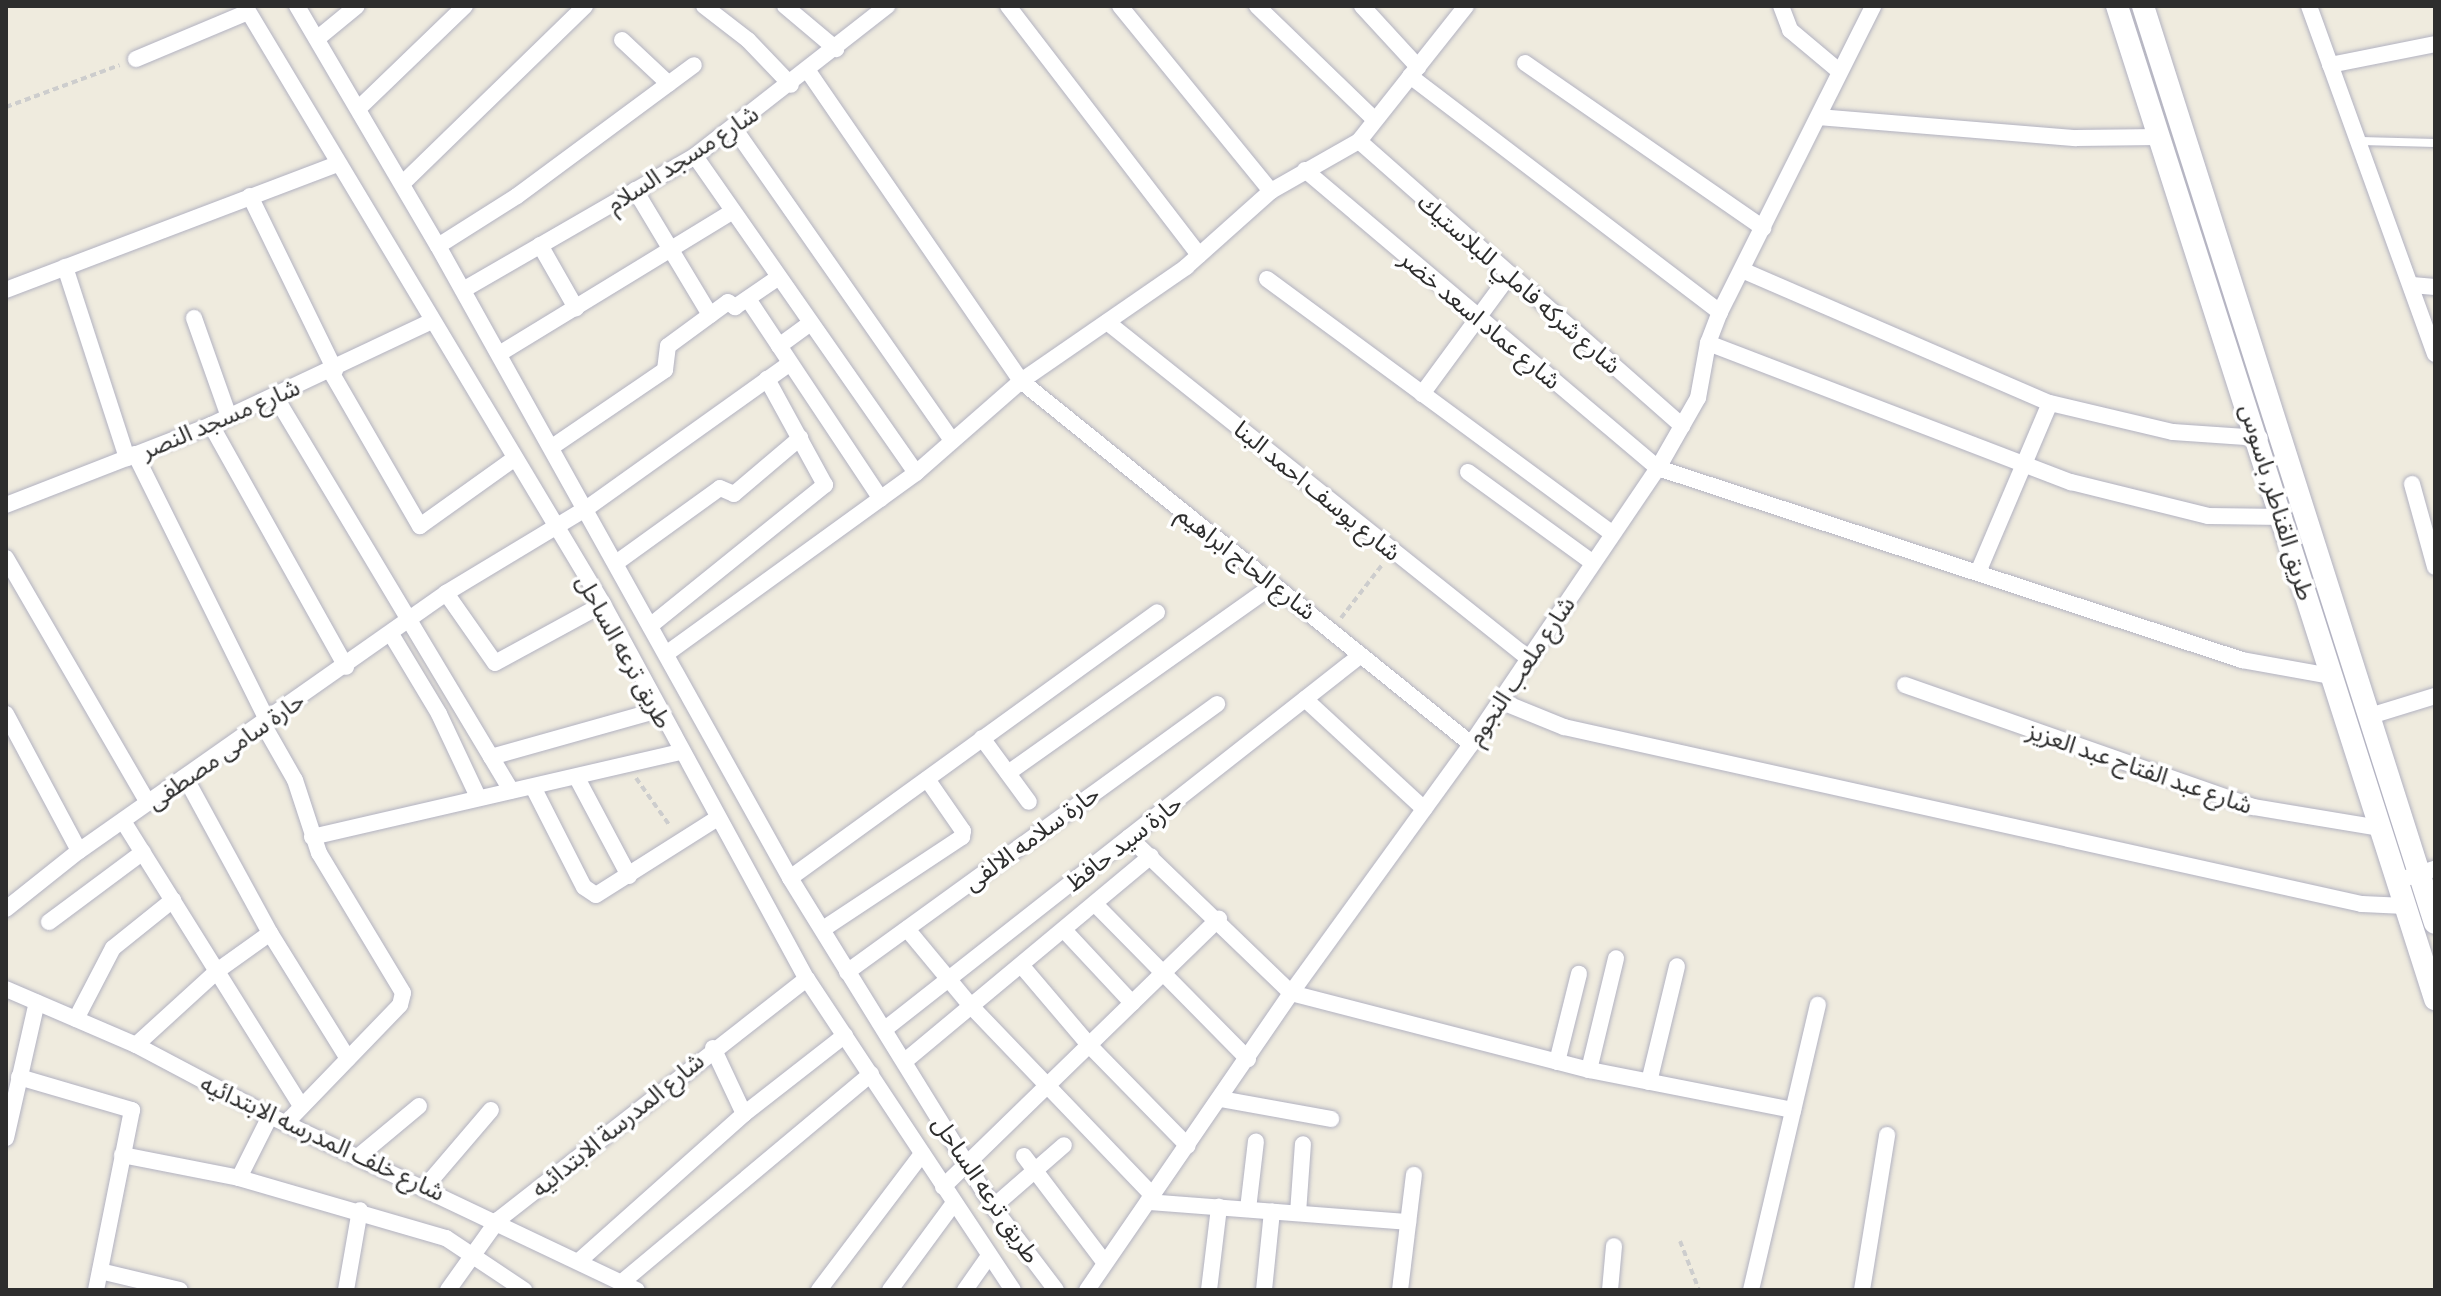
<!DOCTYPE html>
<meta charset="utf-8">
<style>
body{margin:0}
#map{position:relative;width:2441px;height:1296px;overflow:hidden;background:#efebde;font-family:Commissioner,"Noto Sans Arabic",sans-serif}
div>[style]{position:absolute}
.path>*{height:4px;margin-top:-2px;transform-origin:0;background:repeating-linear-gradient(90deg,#cdcdcd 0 6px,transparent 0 10px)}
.roads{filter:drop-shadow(0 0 2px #b2b2c1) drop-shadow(0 0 2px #b2b2c1)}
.lane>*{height:8px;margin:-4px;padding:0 4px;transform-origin:4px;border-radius:4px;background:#fff}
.street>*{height:16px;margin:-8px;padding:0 8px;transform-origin:8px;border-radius:8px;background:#fff}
.secondary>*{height:22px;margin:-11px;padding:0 11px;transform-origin:11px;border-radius:11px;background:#fff}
span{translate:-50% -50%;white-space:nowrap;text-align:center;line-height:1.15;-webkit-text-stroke:7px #fff;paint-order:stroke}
.street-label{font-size:24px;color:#2d2d2d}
.frame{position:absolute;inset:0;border:8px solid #2d2d2d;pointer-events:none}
</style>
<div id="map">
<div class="path">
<i style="left:6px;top:107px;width:121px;rotate:-20.2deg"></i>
<i style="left:1341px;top:618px;width:67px;rotate:-52.3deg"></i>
<i style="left:636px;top:778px;width:59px;rotate:54.7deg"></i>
<i style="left:1680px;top:1241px;width:53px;rotate:68.8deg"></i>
</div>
<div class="roads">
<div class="lane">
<i style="left:2361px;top:141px;width:74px;rotate:1.5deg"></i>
</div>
<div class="street">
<i style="left:245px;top:6px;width:697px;rotate:59.09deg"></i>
<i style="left:603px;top:604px;width:427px;rotate:61.5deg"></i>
<i style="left:807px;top:979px;width:373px;rotate:56.5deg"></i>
<i style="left:297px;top:6px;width:278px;rotate:59.6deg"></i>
<i style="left:438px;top:246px;width:723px;rotate:60.88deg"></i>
<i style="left:790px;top:878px;width:387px;rotate:58.3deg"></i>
<i style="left:993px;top:1207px;width:104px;rotate:52.8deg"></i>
<i style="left:704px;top:6px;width:56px;rotate:37.7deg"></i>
<i style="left:748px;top:40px;width:62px;rotate:46.3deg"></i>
<i style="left:785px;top:6px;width:67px;rotate:40.1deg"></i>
<i style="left:1008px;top:6px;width:314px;rotate:52.5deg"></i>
<i style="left:1120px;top:6px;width:239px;rotate:50.8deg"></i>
<i style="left:1257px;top:6px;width:164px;rotate:44deg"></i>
<i style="left:1362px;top:6px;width:83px;rotate:47.4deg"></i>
<i style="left:1781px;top:6px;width:26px;rotate:69deg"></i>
<i style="left:1790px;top:30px;width:64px;rotate:39.9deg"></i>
<i style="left:2309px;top:6px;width:370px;rotate:70.1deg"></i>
<i style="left:318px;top:38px;width:50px;rotate:-39.4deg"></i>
<i style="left:622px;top:40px;width:64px;rotate:43.1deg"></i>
<i style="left:136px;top:59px;width:121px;rotate:-22.8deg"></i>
<i style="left:1525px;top:63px;width:290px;rotate:34.7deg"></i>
<i style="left:2330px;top:65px;width:107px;rotate:-11.3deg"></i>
<i style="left:808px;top:71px;width:376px;rotate:55.5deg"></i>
<i style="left:1021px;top:381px;width:578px;rotate:38.89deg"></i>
<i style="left:1410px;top:76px;width:390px;rotate:37.3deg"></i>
<i style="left:359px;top:108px;width:147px;rotate:-43.9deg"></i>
<i style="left:1818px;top:117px;width:259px;rotate:4.7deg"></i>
<i style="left:2076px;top:138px;width:83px;rotate:-0.7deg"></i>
<i style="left:734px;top:128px;width:381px;rotate:55.1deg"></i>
<i style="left:1359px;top:141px;width:431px;rotate:41.4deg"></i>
<i style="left:695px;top:156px;width:386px;rotate:55.1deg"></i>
<i style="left:1305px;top:170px;width:462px;rotate:40.2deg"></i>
<i style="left:1658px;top:468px;width:615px;rotate:18.2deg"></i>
<i style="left:2242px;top:660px;width:90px;rotate:10.2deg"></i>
<i style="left:403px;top:183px;width:254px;rotate:-44.2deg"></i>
<i style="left:635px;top:190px;width:146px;rotate:59deg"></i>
<i style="left:250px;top:196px;width:194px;rotate:64deg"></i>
<i style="left:540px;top:245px;width:73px;rotate:60.3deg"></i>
<i style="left:438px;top:246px;width:93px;rotate:-32.3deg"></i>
<i style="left:517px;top:196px;width:220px;rotate:-36.5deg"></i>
<i style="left:65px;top:267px;width:201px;rotate:72deg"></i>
<i style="left:1742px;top:270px;width:335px;rotate:23.4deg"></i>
<i style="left:2050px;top:403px;width:126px;rotate:13.3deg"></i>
<i style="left:2173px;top:432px;width:87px;rotate:3.9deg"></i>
<i style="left:1267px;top:279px;width:428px;rotate:36.4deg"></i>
<i style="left:2412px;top:285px;width:23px;rotate:5deg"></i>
<i style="left:6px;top:290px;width:355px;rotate:-20.8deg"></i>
<i style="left:463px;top:290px;width:268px;rotate:-30deg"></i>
<i style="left:695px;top:156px;width:244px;rotate:-38deg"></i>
<i style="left:748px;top:299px;width:240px;rotate:56.4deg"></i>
<i style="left:194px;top:318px;width:105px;rotate:70.5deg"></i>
<i style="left:1107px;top:322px;width:539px;rotate:38.59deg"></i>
<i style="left:1708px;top:343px;width:389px;rotate:21deg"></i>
<i style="left:2071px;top:482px;width:141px;rotate:13.9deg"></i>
<i style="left:2208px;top:516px;width:76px;rotate:0.8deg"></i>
<i style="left:779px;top:346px;width:39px;rotate:-36deg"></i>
<i style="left:499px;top:354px;width:274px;rotate:-31.4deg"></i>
<i style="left:331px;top:372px;width:178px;rotate:60deg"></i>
<i style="left:420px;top:526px;width:117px;rotate:-35.6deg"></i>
<i style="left:1422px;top:394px;width:149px;rotate:-53.7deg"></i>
<i style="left:275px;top:396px;width:460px;rotate:59.1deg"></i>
<i style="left:211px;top:425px;width:277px;rotate:60.8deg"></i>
<i style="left:552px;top:447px;width:137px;rotate:-34.3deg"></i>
<i style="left:665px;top:370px;width:24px;rotate:-83deg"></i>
<i style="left:668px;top:346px;width:74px;rotate:-36.3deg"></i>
<i style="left:728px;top:302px;width:9px;rotate:36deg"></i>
<i style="left:735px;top:307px;width:53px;rotate:-34.3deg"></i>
<i style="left:135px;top:454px;width:297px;rotate:63.6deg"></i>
<i style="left:1468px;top:472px;width:153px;rotate:36deg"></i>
<i style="left:2412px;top:484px;width:86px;rotate:74.5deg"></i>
<i style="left:6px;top:505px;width:220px;rotate:-21.3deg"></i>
<i style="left:211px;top:425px;width:242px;rotate:-25.2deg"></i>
<i style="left:6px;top:558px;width:283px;rotate:59.9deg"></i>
<i style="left:616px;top:563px;width:128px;rotate:-35.8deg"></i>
<i style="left:720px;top:488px;width:15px;rotate:23deg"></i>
<i style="left:734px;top:494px;width:87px;rotate:-40.3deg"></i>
<i style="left:1979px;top:570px;width:181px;rotate:-67deg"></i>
<i style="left:446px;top:593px;width:85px;rotate:55deg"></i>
<i style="left:495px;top:663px;width:123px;rotate:-28.6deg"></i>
<i style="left:650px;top:626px;width:225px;rotate:-38.9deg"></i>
<i style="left:825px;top:485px;width:121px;rotate:-118.7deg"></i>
<i style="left:391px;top:634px;width:93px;rotate:59deg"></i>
<i style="left:439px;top:714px;width:92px;rotate:64.8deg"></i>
<i style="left:666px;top:654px;width:309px;rotate:-35.9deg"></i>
<i style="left:916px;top:473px;width:140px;rotate:-41.2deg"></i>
<i style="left:1021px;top:381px;width:201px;rotate:-34.6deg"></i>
<i style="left:1186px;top:267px;width:114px;rotate:-41.8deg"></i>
<i style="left:1271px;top:191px;width:101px;rotate:-29.6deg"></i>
<i style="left:1359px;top:141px;width:172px;rotate:-51.6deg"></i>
<i style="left:1905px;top:685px;width:369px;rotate:19.3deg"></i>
<i style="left:2253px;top:807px;width:129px;rotate:9.4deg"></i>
<i style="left:1305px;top:699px;width:162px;rotate:42.7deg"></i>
<i style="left:1500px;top:701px;width:69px;rotate:22.1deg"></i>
<i style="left:1564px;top:727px;width:817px;rotate:12.51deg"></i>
<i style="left:2362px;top:904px;width:43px;rotate:2.7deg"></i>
<i style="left:6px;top:714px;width:155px;rotate:61.9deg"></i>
<i style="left:2370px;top:716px;width:68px;rotate:-17.1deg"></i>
<i style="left:263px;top:724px;width:64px;rotate:60.3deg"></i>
<i style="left:295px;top:780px;width:77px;rotate:71.8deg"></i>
<i style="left:319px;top:853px;width:163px;rotate:59deg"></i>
<i style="left:403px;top:993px;width:12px;rotate:104deg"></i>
<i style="left:400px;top:1005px;width:164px;rotate:134deg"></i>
<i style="left:982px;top:738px;width:79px;rotate:53.7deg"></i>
<i style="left:491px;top:757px;width:173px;rotate:-15.7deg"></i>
<i style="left:1008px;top:773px;width:326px;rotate:-35.3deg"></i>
<i style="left:185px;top:777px;width:178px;rotate:61.4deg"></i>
<i style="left:270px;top:933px;width:148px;rotate:58.2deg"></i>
<i style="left:577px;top:778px;width:111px;rotate:62deg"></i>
<i style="left:533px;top:787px;width:112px;rotate:63deg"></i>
<i style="left:584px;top:887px;width:14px;rotate:34deg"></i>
<i style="left:596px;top:895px;width:144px;rotate:-32.3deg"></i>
<i style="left:123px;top:821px;width:337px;rotate:58deg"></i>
<i style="left:312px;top:837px;width:378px;rotate:-13deg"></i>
<i style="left:1129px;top:837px;width:225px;rotate:43.9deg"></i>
<i style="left:1291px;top:993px;width:308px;rotate:14.5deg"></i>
<i style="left:1589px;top:1070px;width:208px;rotate:11.1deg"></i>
<i style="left:790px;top:878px;width:453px;rotate:-35.9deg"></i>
<i style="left:2397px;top:881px;width:40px;rotate:-18deg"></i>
<i style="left:1095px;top:904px;width:218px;rotate:45.4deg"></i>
<i style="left:6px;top:909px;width:93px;rotate:-38.5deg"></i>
<i style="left:79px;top:851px;width:449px;rotate:-35.1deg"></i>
<i style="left:446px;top:593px;width:165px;rotate:-31.1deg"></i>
<i style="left:587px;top:508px;width:249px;rotate:-35.5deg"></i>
<i style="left:49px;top:922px;width:117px;rotate:-36.7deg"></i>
<i style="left:823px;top:929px;width:167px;rotate:-33.5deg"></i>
<i style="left:962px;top:837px;width:6px;rotate:-81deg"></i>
<i style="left:963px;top:831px;width:63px;rotate:-124.7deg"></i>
<i style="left:907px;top:929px;width:100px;rotate:50.3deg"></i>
<i style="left:971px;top:1006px;width:262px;rotate:46.2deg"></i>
<i style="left:1064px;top:930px;width:100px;rotate:47deg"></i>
<i style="left:1021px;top:965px;width:105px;rotate:49.6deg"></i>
<i style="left:1089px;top:1045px;width:141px;rotate:45.6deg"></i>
<i style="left:847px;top:972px;width:457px;rotate:-35.9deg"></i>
<i style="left:6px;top:989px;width:142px;rotate:23.3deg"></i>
<i style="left:136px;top:1045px;width:152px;rotate:27.9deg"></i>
<i style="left:270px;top:1116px;width:406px;rotate:25.4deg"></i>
<i style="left:76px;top:1019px;width:80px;rotate:-62.5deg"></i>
<i style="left:113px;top:948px;width:77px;rotate:-38.7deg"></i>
<i style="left:885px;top:1029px;width:605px;rotate:-38.16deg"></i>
<i style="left:136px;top:1045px;width:110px;rotate:-42.4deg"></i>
<i style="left:217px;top:971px;width:65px;rotate:-35.6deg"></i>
<i style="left:713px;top:1048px;width:73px;rotate:64.8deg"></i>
<i style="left:905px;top:1061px;width:320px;rotate:-39.8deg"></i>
<i style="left:1557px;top:1062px;width:91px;rotate:-76deg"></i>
<i style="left:1589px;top:1070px;width:115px;rotate:-76.4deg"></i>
<i style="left:19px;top:1077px;width:118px;rotate:16.3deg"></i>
<i style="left:132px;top:1110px;width:184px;rotate:101.3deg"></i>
<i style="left:1649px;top:1082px;width:119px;rotate:-76.4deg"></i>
<i style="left:1221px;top:1099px;width:112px;rotate:10.3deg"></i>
<i style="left:6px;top:1138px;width:139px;rotate:-77.2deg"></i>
<i style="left:122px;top:1155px;width:119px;rotate:11.1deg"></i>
<i style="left:239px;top:1178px;width:216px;rotate:16.2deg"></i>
<i style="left:446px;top:1238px;width:94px;rotate:33.7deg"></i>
<i style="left:359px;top:1156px;width:78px;rotate:-39.8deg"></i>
<i style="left:1024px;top:1156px;width:134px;rotate:52.9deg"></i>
<i style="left:239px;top:1178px;width:69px;rotate:-63.4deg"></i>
<i style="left:426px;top:1186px;width:100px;rotate:-49.5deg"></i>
<i style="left:943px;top:1187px;width:385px;rotate:-44.2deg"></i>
<i style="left:1148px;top:1202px;width:261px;rotate:4.4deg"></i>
<i style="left:993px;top:1207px;width:94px;rotate:-41.1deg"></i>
<i style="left:1248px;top:1209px;width:68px;rotate:-83.3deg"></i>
<i style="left:1298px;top:1213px;width:69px;rotate:-85.9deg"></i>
<i style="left:579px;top:1261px;width:221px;rotate:-41.7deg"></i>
<i style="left:744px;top:1114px;width:128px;rotate:-38deg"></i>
<i style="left:100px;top:1271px;width:82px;rotate:13.4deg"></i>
<i style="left:621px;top:1283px;width:326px;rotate:-39.9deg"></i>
<i style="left:346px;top:1290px;width:81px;rotate:-80.1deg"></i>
<i style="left:448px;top:1290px;width:86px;rotate:-54.5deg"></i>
<i style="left:498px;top:1220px;width:392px;rotate:-38deg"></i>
<i style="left:819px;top:1290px;width:171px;rotate:-52.9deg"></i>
<i style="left:890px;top:1290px;width:108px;rotate:-53.7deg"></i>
<i style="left:965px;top:1290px;width:42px;rotate:-54.8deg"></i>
<i style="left:1087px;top:1290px;width:360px;rotate:-55.5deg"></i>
<i style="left:1291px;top:993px;width:307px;rotate:-54.1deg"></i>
<i style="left:1471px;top:744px;width:333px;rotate:-55.9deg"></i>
<i style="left:1658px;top:468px;width:81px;rotate:-60.3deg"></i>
<i style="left:1698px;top:398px;width:56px;rotate:-79.7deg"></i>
<i style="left:1708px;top:343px;width:33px;rotate:-69deg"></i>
<i style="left:1720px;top:312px;width:342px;rotate:-63.4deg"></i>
<i style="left:1209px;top:1290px;width:84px;rotate:-83.1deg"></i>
<i style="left:1264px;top:1290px;width:79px;rotate:-84.2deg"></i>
<i style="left:1400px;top:1290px;width:116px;rotate:-83.1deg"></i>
<i style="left:1610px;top:1290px;width:44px;rotate:-84.8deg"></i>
<i style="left:1751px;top:1290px;width:293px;rotate:-76.8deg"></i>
<i style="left:1862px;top:1290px;width:157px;rotate:-80.8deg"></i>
</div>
<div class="secondary">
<i style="left:2117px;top:6px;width:1043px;rotate:72.24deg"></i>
<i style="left:2143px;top:6px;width:962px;rotate:72.34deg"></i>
</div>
</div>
<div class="street-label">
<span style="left:682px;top:158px;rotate:-33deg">شارع مسجد السلام</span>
<span style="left:1520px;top:283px;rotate:41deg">شارع شركه فاملي للبلاستيك</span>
<span style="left:1481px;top:319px;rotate:40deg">شارع عماد اسعد خضر</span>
<span style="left:220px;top:418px;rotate:-23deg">شارع مسجد النصر</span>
<span style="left:1318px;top:490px;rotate:39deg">شارع يوسف احمد البنا</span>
<span style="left:2278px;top:502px;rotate:73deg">طريق القناطر, باسوس</span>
<span style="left:1247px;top:562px;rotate:38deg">شارع الحاج ابراهيم</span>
<span style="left:625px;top:651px;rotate:61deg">طريق ترعه الساحل</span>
<span style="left:1520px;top:670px;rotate:-56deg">شارع ملعب النجوم</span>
<span style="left:225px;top:750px;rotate:-35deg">حارة سامى مصطفى</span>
<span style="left:2140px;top:767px;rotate:19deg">شارع عبد الفتاح عبد العزيز</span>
<span style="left:1031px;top:837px;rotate:-36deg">حارة سلامه الالفى</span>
<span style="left:1123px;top:842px;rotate:-38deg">حارة سيد حافظ</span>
<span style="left:617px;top:1124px;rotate:-39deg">شارع المدرسة الابتدائيه</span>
<span style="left:323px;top:1137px;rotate:25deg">شارع خلف المدرسه الابتدائيه</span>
<span style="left:987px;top:1189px;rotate:56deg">طريق ترعه الساحل</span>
</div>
<div class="frame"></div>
</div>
